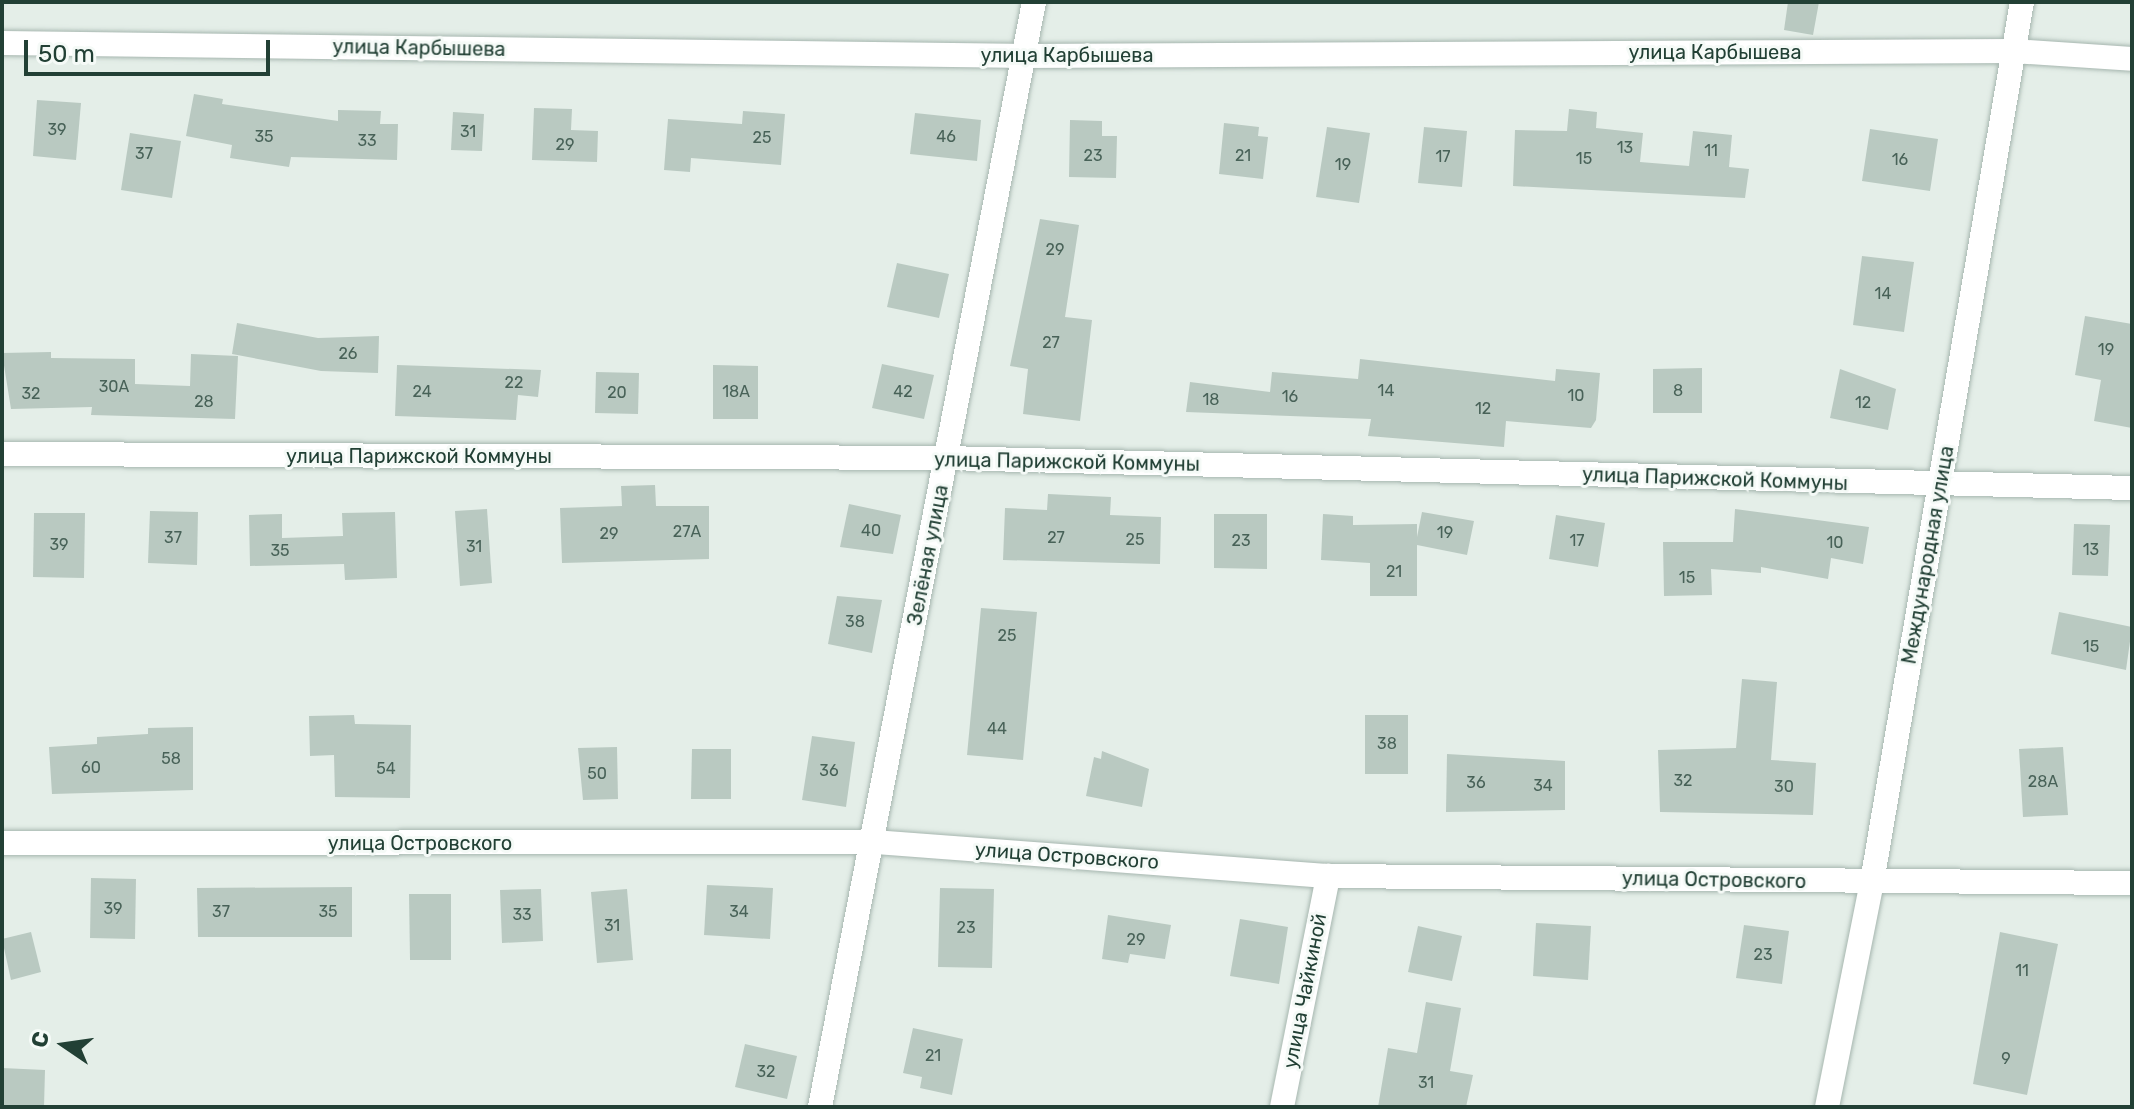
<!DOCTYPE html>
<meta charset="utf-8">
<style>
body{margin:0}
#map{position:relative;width:2134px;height:1109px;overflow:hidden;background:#e4eee8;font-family:Rubik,sans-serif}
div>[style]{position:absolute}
.building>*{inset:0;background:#b9c9c1}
.roads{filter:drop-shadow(0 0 2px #a6b6af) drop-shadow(0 0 2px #a6b6af)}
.street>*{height:24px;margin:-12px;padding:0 12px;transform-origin:12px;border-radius:12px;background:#fff}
span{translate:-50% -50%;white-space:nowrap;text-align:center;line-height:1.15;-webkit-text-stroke:6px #f5faf7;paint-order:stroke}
.number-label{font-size:16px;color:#486258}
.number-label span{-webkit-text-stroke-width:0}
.street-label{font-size:20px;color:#224035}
.frame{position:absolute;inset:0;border:4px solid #224035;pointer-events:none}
.north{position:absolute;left:24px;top:1005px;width:80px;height:80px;-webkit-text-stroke:6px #f5faf7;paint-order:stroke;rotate:283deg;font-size:22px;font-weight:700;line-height:32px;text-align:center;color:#224035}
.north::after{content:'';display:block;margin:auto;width:28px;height:36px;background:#224035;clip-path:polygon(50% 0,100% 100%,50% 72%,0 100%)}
.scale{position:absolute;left:24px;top:40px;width:246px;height:36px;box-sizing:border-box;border:4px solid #224035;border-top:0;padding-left:10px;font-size:24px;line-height:28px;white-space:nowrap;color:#224035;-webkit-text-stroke:6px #f5faf7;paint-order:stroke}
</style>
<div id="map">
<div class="building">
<i style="clip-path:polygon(1788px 2px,1819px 2px,1813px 35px,1784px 30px)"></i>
<i style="clip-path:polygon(194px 94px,223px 99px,222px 104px,338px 121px,338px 110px,381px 111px,380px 124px,398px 124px,397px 160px,291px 157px,289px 167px,230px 158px,232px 145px,186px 136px)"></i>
<i style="clip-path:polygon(37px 100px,81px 103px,76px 160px,33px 156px)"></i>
<i style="clip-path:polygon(534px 108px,572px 109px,571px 130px,598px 131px,597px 162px,532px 160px)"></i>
<i style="clip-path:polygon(1569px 109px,1597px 112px,1596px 128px,1643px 133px,1640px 162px,1689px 166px,1693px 131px,1732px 135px,1729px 167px,1749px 169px,1745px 198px,1513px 186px,1515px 130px,1567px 131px)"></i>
<i style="clip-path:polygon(743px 111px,785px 114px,781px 165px,691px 158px,690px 172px,664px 170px,668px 119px,742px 124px)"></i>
<i style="clip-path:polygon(453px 112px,484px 114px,482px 151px,451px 150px)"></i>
<i style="clip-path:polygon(915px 113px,981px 120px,977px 161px,910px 154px)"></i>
<i style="clip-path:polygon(1070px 120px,1102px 121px,1102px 136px,1117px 136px,1116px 178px,1069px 177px)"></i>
<i style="clip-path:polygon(1224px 123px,1259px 127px,1258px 136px,1268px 137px,1263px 179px,1219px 174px)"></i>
<i style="clip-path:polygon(1327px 127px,1370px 133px,1359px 203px,1316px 197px)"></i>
<i style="clip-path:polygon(1424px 127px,1467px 131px,1462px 187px,1418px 183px)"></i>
<i style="clip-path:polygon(1870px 129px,1938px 139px,1930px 191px,1862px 181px)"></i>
<i style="clip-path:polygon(130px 133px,181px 141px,172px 198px,121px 190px)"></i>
<i style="clip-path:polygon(1040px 219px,1079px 225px,1065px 317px,1092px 320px,1080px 421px,1023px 414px,1028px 369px,1010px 366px)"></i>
<i style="clip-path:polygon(1862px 256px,1914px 262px,1904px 332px,1853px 325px)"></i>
<i style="clip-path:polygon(897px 263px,949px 274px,939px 318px,887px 307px)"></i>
<i style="clip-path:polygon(2085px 316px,2132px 324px,2132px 428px,2094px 421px,2101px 380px,2075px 375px)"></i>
<i style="clip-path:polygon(237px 323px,318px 338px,379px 336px,378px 373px,321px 371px,232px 354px)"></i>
<i style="clip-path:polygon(51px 352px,51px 358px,135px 359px,135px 384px,190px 386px,191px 354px,238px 356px,235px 419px,91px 415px,92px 407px,11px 409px,2px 353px)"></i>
<i style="clip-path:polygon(1360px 359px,1555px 381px,1556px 369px,1600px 373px,1596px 420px,1591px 428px,1506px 421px,1504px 447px,1368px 436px,1371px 419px,1186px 412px,1190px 382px,1270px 392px,1272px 372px,1358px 379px)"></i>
<i style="clip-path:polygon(882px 364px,934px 375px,924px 419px,872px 408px)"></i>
<i style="clip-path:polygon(397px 365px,541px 370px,538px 397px,518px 395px,516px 420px,395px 416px)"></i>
<i style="clip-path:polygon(713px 365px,758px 366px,758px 419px,713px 419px)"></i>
<i style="clip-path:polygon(1702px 368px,1702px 413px,1653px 413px,1653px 369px)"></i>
<i style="clip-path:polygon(1840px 369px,1896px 389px,1888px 430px,1830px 418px)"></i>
<i style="clip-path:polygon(596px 372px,639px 373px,638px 414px,595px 413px)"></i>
<i style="clip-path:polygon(655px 485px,656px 506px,709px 506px,709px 559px,562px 563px,560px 508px,622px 506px,621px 486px)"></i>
<i style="clip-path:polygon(1048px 494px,1111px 497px,1110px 515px,1161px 517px,1160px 564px,1003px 560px,1005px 508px,1047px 510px)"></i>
<i style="clip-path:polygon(849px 504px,901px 515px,893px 554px,840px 547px)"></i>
<i style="clip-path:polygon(487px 509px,492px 583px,460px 586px,455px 511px)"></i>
<i style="clip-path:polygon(1735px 509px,1869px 527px,1863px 564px,1831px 558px,1828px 579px,1761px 567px,1761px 573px,1711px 569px,1712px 595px,1664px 596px,1663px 542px,1733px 542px)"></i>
<i style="clip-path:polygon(150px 511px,198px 512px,197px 565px,148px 563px)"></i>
<i style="clip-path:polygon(395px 512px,397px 578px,345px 580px,344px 564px,250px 566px,249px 515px,282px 514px,282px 538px,343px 536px,342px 513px)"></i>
<i style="clip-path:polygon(1422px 512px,1474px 521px,1467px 555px,1417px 545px,1417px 596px,1370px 596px,1370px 563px,1321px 560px,1323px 514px,1353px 516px,1353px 525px,1417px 524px,1417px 537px)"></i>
<i style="clip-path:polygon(34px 513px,85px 513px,84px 578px,33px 577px)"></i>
<i style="clip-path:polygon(1214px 514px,1267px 514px,1267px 569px,1214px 568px)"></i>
<i style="clip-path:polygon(1556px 515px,1605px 523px,1598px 567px,1549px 559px)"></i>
<i style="clip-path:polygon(2074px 524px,2110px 525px,2108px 576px,2072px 575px)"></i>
<i style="clip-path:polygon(837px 596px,882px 600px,872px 653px,828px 644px)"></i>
<i style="clip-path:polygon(981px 608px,1037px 612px,1023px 760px,967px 755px)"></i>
<i style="clip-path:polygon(2059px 612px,2132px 627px,2126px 670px,2051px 654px)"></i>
<i style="clip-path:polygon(1742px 679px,1777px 682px,1771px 760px,1816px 763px,1813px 815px,1660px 812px,1658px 750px,1736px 748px)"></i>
<i style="clip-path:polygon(354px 715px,355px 724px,411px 725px,410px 798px,335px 797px,334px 755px,310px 756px,309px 716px)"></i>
<i style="clip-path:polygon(1365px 715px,1408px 715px,1408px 774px,1365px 774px)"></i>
<i style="clip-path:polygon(193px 727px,193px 790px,52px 794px,49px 747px,97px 744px,97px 737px,148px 734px,148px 728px)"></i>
<i style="clip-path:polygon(812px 736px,855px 742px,846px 807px,802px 800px)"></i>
<i style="clip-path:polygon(617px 747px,618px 799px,583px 800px,578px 748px)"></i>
<i style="clip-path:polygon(2063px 747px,2068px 815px,2023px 817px,2019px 749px)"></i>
<i style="clip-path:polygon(692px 749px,731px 749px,731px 799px,691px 799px)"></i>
<i style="clip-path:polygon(1102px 751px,1149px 769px,1142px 807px,1086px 796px,1094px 757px,1101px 759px)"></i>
<i style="clip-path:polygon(1447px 754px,1565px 761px,1565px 810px,1446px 812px)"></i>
<i style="clip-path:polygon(91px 878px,136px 879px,135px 939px,90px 938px)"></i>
<i style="clip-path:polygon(707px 885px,773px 888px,770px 939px,704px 935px)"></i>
<i style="clip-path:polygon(352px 887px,352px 937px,198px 937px,197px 888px)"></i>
<i style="clip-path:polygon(940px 888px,994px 889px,992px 968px,938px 967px)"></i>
<i style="clip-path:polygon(541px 889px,543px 941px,502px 943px,500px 890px)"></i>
<i style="clip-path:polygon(627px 889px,633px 960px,597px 963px,591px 892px)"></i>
<i style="clip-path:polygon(409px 894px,451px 894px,451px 960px,410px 960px)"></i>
<i style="clip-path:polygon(1108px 915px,1171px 925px,1165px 959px,1130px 954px,1128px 963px,1102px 959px)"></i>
<i style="clip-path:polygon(1240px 919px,1288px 927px,1279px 984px,1230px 976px)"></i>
<i style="clip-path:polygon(1536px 923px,1591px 926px,1588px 980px,1533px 976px)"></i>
<i style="clip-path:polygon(1744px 925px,1789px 931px,1782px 984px,1736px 978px)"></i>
<i style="clip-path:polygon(1418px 926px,1462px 936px,1452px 981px,1408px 972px)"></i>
<i style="clip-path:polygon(31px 932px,41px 972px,11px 980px,2px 939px)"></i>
<i style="clip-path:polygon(2000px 932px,2058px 944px,2027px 1095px,1973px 1084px)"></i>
<i style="clip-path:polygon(1426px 1002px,1461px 1008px,1450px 1071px,1473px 1075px,1466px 1107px,1378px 1107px,1388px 1048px,1417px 1053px)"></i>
<i style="clip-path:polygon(913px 1028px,963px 1039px,952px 1095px,920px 1088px,922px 1077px,903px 1073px)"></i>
<i style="clip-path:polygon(745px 1044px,797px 1056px,787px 1099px,735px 1087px)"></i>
<i style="clip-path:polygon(2px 1068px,45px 1070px,44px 1107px,2px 1107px)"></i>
</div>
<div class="roads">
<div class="street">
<i style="left:2px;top:43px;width:1021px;rotate:0.73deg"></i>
<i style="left:1023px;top:56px;width:990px;rotate:-0.29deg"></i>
<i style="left:2013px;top:51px;width:119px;rotate:3.8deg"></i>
<i style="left:2px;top:454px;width:944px;rotate:0.24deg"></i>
<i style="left:946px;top:458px;width:1186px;rotate:1.45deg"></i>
<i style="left:2px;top:843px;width:873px;rotate:-0.07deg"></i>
<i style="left:875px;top:842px;width:454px;rotate:4.3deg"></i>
<i style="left:1328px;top:876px;width:804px;rotate:0.5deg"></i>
<i style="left:820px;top:1107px;width:1126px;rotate:-79.04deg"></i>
<i style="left:1282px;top:1107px;width:236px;rotate:-78.7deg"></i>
<i style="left:1827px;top:1107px;width:229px;rotate:-78.7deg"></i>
<i style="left:1872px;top:882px;width:893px;rotate:-80.33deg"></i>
</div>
</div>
<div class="number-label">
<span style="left:57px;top:130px">39</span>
<span style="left:468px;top:132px">31</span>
<span style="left:264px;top:137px">35</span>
<span style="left:946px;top:137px">46</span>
<span style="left:762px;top:138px">25</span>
<span style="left:367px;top:141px">33</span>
<span style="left:565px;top:145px">29</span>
<span style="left:1625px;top:148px">13</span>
<span style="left:1711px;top:151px">11</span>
<span style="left:144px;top:154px">37</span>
<span style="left:1093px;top:156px">23</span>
<span style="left:1243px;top:156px">21</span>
<span style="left:1443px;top:157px">17</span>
<span style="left:1584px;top:159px">15</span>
<span style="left:1900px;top:160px">16</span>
<span style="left:1343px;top:165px">19</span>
<span style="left:1055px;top:250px">29</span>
<span style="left:1883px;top:294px">14</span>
<span style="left:1051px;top:343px">27</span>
<span style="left:2106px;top:350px">19</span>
<span style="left:348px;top:354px">26</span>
<span style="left:514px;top:383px">22</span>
<span style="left:114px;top:387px">30А</span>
<span style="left:1386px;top:391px">14</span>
<span style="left:1678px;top:391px">8</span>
<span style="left:422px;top:392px">24</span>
<span style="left:736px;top:392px">18А</span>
<span style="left:903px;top:392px">42</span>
<span style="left:617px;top:393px">20</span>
<span style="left:31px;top:394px">32</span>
<span style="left:1576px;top:396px">10</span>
<span style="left:1290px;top:397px">16</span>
<span style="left:1211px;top:400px">18</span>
<span style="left:204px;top:402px">28</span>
<span style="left:1863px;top:403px">12</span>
<span style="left:1483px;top:409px">12</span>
<span style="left:871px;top:531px">40</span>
<span style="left:687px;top:532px">27А</span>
<span style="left:1445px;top:533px">19</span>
<span style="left:609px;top:534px">29</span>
<span style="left:173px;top:538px">37</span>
<span style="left:1056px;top:538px">27</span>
<span style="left:1135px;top:540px">25</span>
<span style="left:1241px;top:541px">23</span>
<span style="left:1577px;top:541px">17</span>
<span style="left:1835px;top:543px">10</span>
<span style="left:59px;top:545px">39</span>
<span style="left:474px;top:547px">31</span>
<span style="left:2091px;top:550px">13</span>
<span style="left:280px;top:551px">35</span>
<span style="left:1394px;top:572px">21</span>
<span style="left:1687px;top:578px">15</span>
<span style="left:855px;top:622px">38</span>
<span style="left:1007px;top:636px">25</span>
<span style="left:2091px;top:647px">15</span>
<span style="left:997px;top:729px">44</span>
<span style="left:1387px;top:744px">38</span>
<span style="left:171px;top:759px">58</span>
<span style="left:91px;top:768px">60</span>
<span style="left:386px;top:769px">54</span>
<span style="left:829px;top:771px">36</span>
<span style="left:597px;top:774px">50</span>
<span style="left:1683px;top:781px">32</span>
<span style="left:2043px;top:782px">28А</span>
<span style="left:1476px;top:783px">36</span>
<span style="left:1543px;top:786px">34</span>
<span style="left:1784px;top:787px">30</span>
<span style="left:113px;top:909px">39</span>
<span style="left:221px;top:912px">37</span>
<span style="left:328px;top:912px">35</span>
<span style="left:739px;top:912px">34</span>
<span style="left:522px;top:915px">33</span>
<span style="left:612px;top:926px">31</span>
<span style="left:966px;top:928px">23</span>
<span style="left:1136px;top:940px">29</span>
<span style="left:1763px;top:955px">23</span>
<span style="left:2022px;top:971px">11</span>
<span style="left:933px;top:1056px">21</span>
<span style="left:2006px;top:1059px">9</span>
<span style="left:766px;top:1072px">32</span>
<span style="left:1426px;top:1083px">31</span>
</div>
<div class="street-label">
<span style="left:419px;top:48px;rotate:1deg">улица Карбышева</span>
<span style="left:1715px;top:52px">улица Карбышева</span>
<span style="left:1067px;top:55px">улица Карбышева</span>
<span style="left:419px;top:456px">улица Парижской Коммуны</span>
<span style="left:1067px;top:462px;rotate:1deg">улица Парижской Коммуны</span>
<span style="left:1715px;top:479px;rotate:2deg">улица Парижской Коммуны</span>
<span style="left:928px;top:555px;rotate:-79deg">Зелёная улица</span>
<span style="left:1928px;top:555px;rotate:-80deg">Международная улица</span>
<span style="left:420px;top:843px">улица Островского</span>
<span style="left:1067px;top:856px;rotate:4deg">улица Островского</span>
<span style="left:1714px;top:880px;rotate:1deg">улица Островского</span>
<span style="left:1305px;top:991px;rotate:-79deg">улица Чайкиной</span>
</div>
<div class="frame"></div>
<div class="north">С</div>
<div class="scale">50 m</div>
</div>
